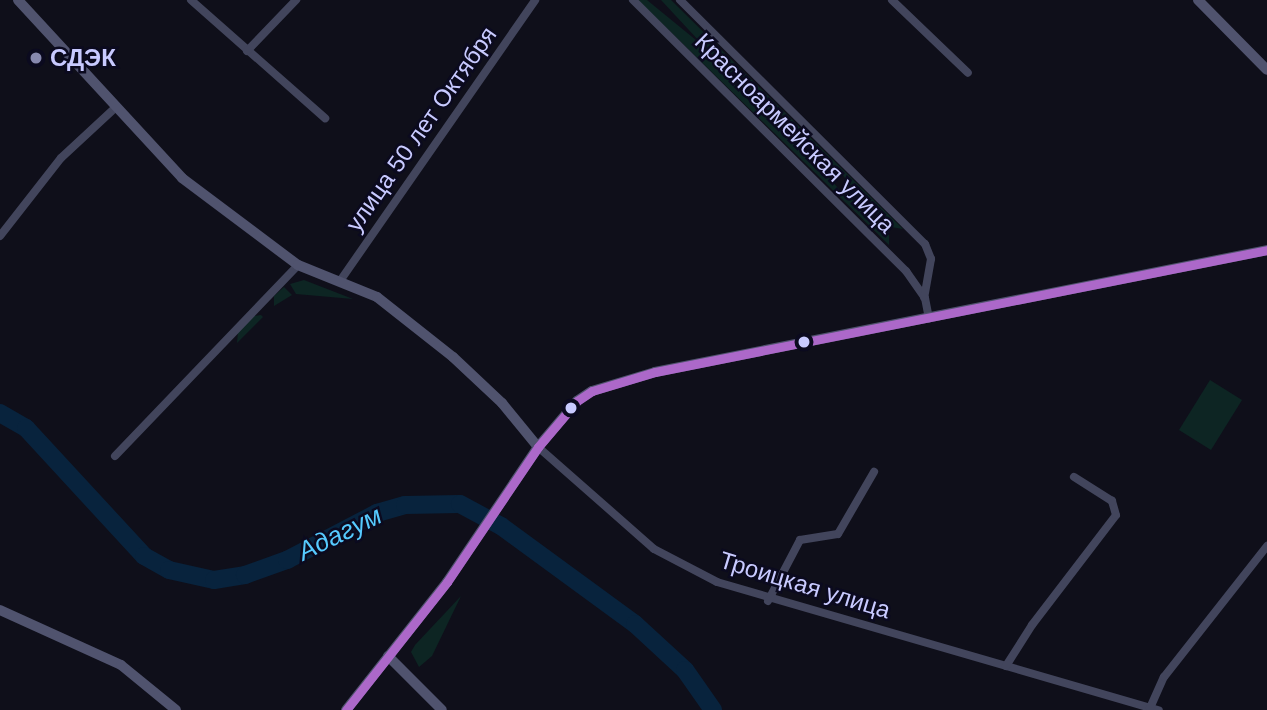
<!DOCTYPE html>
<meta charset="utf-8">
<style>
body{margin:0}
#map{position:relative;width:1267px;height:710px;overflow:hidden;background:#0f0f1a;font-family:Helvetica,sans-serif}
div>[style]{position:absolute}
.green>*{inset:0;background:#0d2523}
.river>*{height:18px;margin:-9px;padding:0 9px;transform-origin:9px;border-radius:9px;background:#08233d}
.minor>*{height:8px;margin:-4px;padding:0 4px;transform-origin:4px;border-radius:4px;background:#42455c}
.secondary>*{height:10px;margin:-5px;padding:0 5px;transform-origin:5px;border-radius:5px;background:#50536e}
.bus-1>*{height:9px;margin:-4.5px;padding:0 4.5px;transform-origin:4.5px;border-radius:4.5px;background:#ac68c9}
.dots>*{width:19px;height:19px;translate:-50% -50%;box-sizing:border-box;border:4px solid #0b0a1f;border-radius:50%}
span{translate:-50% -50%;white-space:nowrap;text-align:center;line-height:1.15;-webkit-text-stroke:5px #0b0a1f;paint-order:stroke}
.poi-label{font-size:24px;color:#c8caff;font-weight:700}
.left{translate:0 -50%;text-align:left}
.street-label{font-size:24px;color:#c8caff}
.water-label{font-size:26px;color:#56caff;font-style:italic}
</style>
<div id="map">
<div class="green">
<i style="clip-path:polygon(638px 0,647px 0,702px 45px,701px 57px,713px 60px,749px 101px,777px 121px,798px 149px,811px 156px,843px 194px,864px 206px,889px 232px,889px 245px)"></i>
<i style="clip-path:polygon(661px 0,671px 0,903px 229px,891px 227px,857px 197px,843px 175px,826px 168px,793px 127px,754px 100px,746px 78px,727px 71px)"></i>
<i style="clip-path:polygon(304px 280px,353px 299px,296px 294px,290px 284px)"></i>
<i style="clip-path:polygon(284px 287px,292px 295px,274px 306px,274px 296px)"></i>
<i style="clip-path:polygon(261px 315px,263px 317px,237px 343px,238px 332px,253px 316px)"></i>
<i style="clip-path:polygon(1210px 380px,1242px 400px,1211px 450px,1179px 430px)"></i>
<i style="clip-path:polygon(461px 596px,432px 656px,419px 667px,411px 652px,415px 645px)"></i>
</div>
<div class="river">
<i style="left:0;top:413px;width:30px;rotate:30deg"></i>
<i style="left:26px;top:428px;width:174px;rotate:47.3deg"></i>
<i style="left:144px;top:556px;width:29px;rotate:29deg"></i>
<i style="left:169px;top:570px;width:46px;rotate:12.5deg"></i>
<i style="left:214px;top:580px;width:31px;rotate:-9deg"></i>
<i style="left:245px;top:575px;width:45px;rotate:-19.7deg"></i>
<i style="left:287px;top:560px;width:102px;rotate:-27.6deg"></i>
<i style="left:377px;top:513px;width:29px;rotate:-16deg"></i>
<i style="left:405px;top:505px;width:55px;rotate:-1deg"></i>
<i style="left:460px;top:504px;width:47px;rotate:28.2deg"></i>
<i style="left:501px;top:526px;width:166px;rotate:36.2deg"></i>
<i style="left:635px;top:624px;width:68px;rotate:42.6deg"></i>
<i style="left:685px;top:670px;width:49px;rotate:55deg"></i>
</div>
<div class="minor">
<i style="left:191px;top:0;width:179px;rotate:41.4deg"></i>
<i style="left:633px;top:0;width:385px;rotate:44.8deg"></i>
<i style="left:906px;top:271px;width:33px;rotate:55deg"></i>
<i style="left:925px;top:298px;width:21px;rotate:79deg"></i>
<i style="left:680px;top:0;width:346px;rotate:44.9deg"></i>
<i style="left:925px;top:244px;width:16px;rotate:68deg"></i>
<i style="left:931px;top:259px;width:39px;rotate:100deg"></i>
<i style="left:892px;top:0;width:105px;rotate:43.8deg"></i>
<i style="left:247px;top:51px;width:71px;rotate:-46.1deg"></i>
<i style="left:0;top:236px;width:99px;rotate:-52deg"></i>
<i style="left:61px;top:158px;width:75px;rotate:-42.8deg"></i>
<i style="left:340px;top:281px;width:342px;rotate:-55.2deg"></i>
<i style="left:538px;top:447px;width:154px;rotate:41.3deg"></i>
<i style="left:654px;top:549px;width:71px;rotate:27.6deg"></i>
<i style="left:717px;top:582px;width:460px;rotate:16.2deg"></i>
<i style="left:115px;top:456px;width:265px;rotate:-46.2deg"></i>
<i style="left:768px;top:601px;width:69px;rotate:-62.3deg"></i>
<i style="left:800px;top:540px;width:38px;rotate:-9deg"></i>
<i style="left:838px;top:534px;width:72px;rotate:-59.9deg"></i>
<i style="left:1006px;top:666px;width:49px;rotate:-57.6deg"></i>
<i style="left:1032px;top:625px;width:138px;rotate:-52.6deg"></i>
<i style="left:1116px;top:515px;width:15px;rotate:-106deg"></i>
<i style="left:1112px;top:501px;width:45px;rotate:-147.7deg"></i>
<i style="left:1150px;top:708px;width:34px;rotate:-66deg"></i>
<i style="left:1164px;top:677px;width:167px;rotate:-51.8deg"></i>
</div>
<div class="secondary">
<i style="left:18px;top:0;width:242px;rotate:47.3deg"></i>
<i style="left:182px;top:178px;width:145px;rotate:36.9deg"></i>
<i style="left:298px;top:265px;width:85px;rotate:22.1deg"></i>
<i style="left:377px;top:297px;width:97px;rotate:38.3deg"></i>
<i style="left:453px;top:357px;width:67px;rotate:43.2deg"></i>
<i style="left:502px;top:403px;width:57px;rotate:50.7deg"></i>
<i style="left:1198px;top:0;width:98px;rotate:45.4deg"></i>
<i style="left:0;top:610px;width:133px;rotate:24.4deg"></i>
<i style="left:121px;top:665px;width:71px;rotate:39.3deg"></i>
<i style="left:388px;top:656px;width:76px;rotate:45deg"></i>
<i style="left:346px;top:710px;width:163px;rotate:-51.7deg"></i>
<i style="left:447px;top:582px;width:163px;rotate:-56deg"></i>
<i style="left:538px;top:447px;width:60px;rotate:-49.7deg"></i>
<i style="left:577px;top:401px;width:18px;rotate:-34deg"></i>
<i style="left:592px;top:391px;width:66px;rotate:-16.8deg"></i>
<i style="left:655px;top:372px;width:624px;rotate:-11.27deg"></i>
</div>
<div class="bus-1">
<i style="left:346px;top:710px;width:163px;rotate:-51.7deg"></i>
<i style="left:447px;top:582px;width:163px;rotate:-56deg"></i>
<i style="left:538px;top:447px;width:60px;rotate:-49.7deg"></i>
<i style="left:577px;top:401px;width:18px;rotate:-34deg"></i>
<i style="left:592px;top:391px;width:66px;rotate:-16.8deg"></i>
<i style="left:655px;top:372px;width:624px;rotate:-11.27deg"></i>
</div>
<div class="dots">
<i style="left:36px;top:58px;background:#8789af"></i>
<i style="left:804px;top:342px;background:#c8caff"></i>
<i style="left:571px;top:408px;background:#c8caff"></i>
</div>
<div class="poi-label">
<span class="left" style="left:50px;top:58px">СДЭК</span>
</div>
<div class="street-label">
<span style="left:421px;top:129px;rotate:-55deg">улица 50 лет Октября</span>
<span style="left:795px;top:133px;rotate:45deg">Красноармейская улица</span>
<span style="left:805px;top:585px;rotate:17deg">Троицкая улица</span>
</div>
<div class="water-label">
<span style="left:340px;top:534px;rotate:-26deg">Адагум</span>
</div>
</div>
